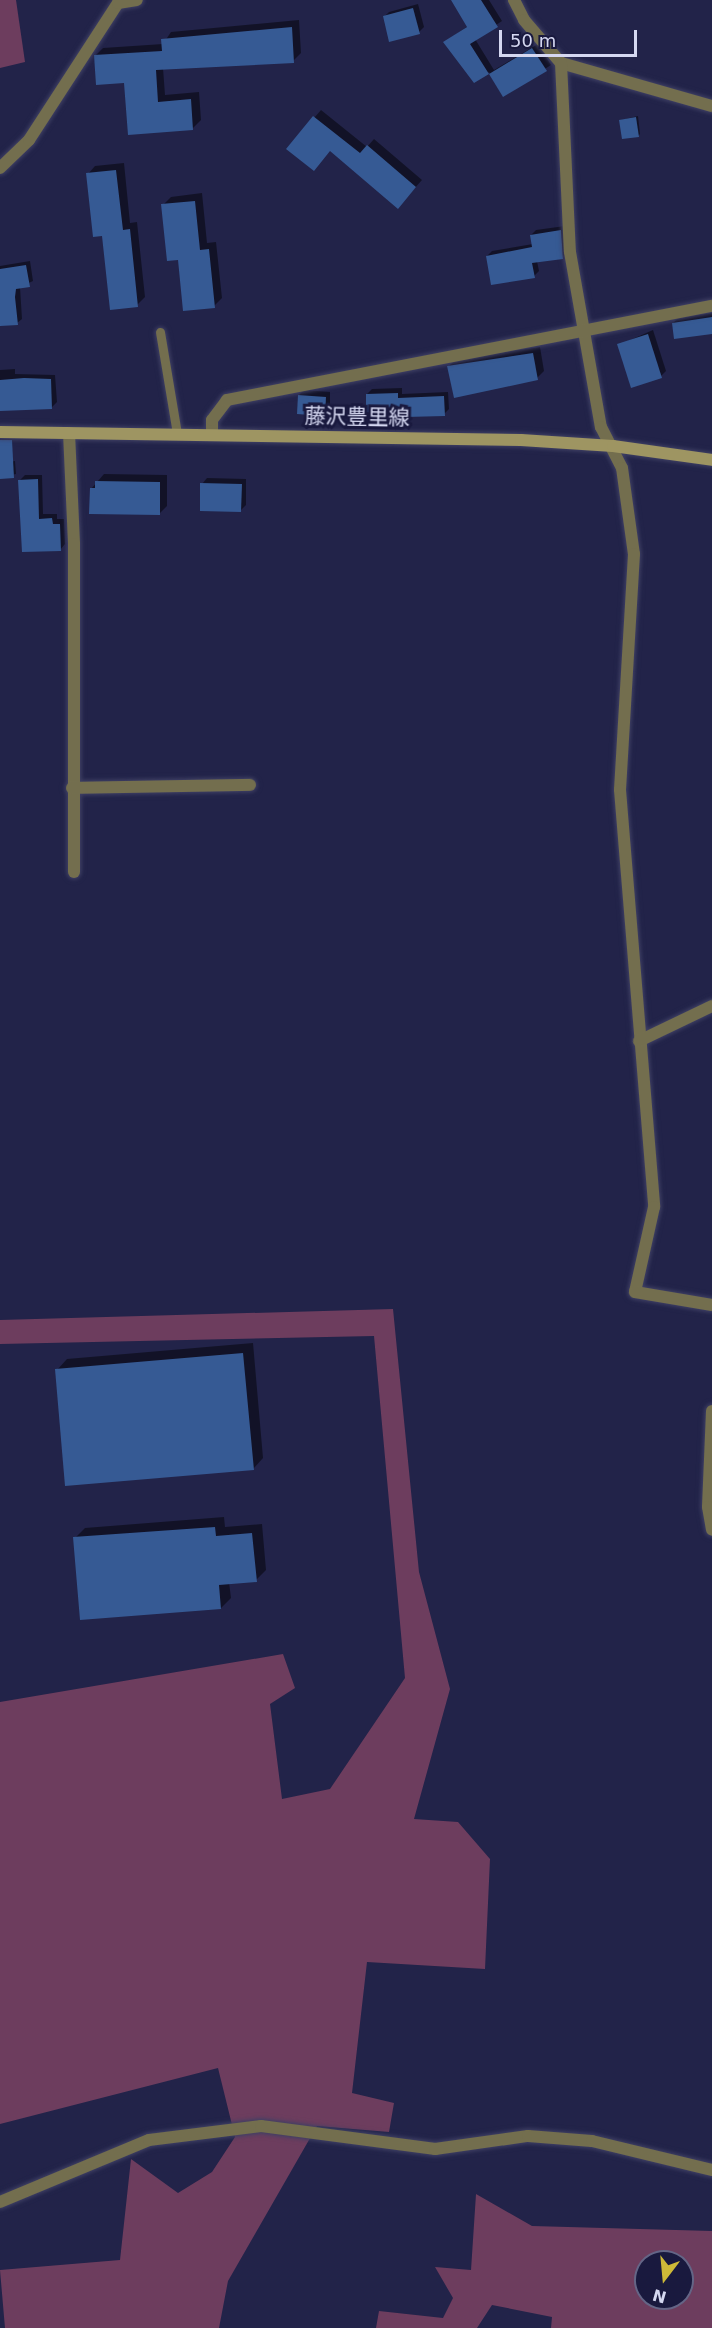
<!DOCTYPE html>
<meta charset="utf-8">
<style>
body{margin:0}
#map{position:relative;width:712px;height:2328px;overflow:hidden;background:#222349;font-family:"DejaVu Sans","Noto Sans JP",sans-serif}
div>[style]{position:absolute}
.green>*{inset:0;background:#6d3d5e}
.shadow>*{inset:0;background:#0007}
.building>*{inset:0;background:#365a94}
.roads{filter:drop-shadow(0 0 2px #3f4064) drop-shadow(0 0 2px #3f4064)}
.service>*{height:9px;margin:-4.5px;padding:0 4.5px;transform-origin:4.5px;border-radius:4.5px;background:#736e4e}
.minor>*{height:12px;margin:-6px;padding:0 6px;transform-origin:6px;border-radius:6px;background:#736e4e}
.secondary>*{height:12px;margin:-6px;padding:0 6px;transform-origin:6px;border-radius:6px;background:#9e9562}
span{translate:-50% -50%;white-space:nowrap;text-align:center;line-height:1.15;-webkit-text-stroke:6px #19193e;paint-order:stroke}
.street-label{font-size:21px;color:#d5d8f1}
.north{position:absolute;left:634px;top:2250px;width:60px;height:60px;box-sizing:border-box;background:#19193e;border:2px solid #646586;border-radius:50%;rotate:196deg;font-size:16px;font-weight:700;line-height:24px;text-align:center;color:#d5d8f1}
.north::after{content:'';display:block;margin:auto;width:21px;height:27px;background:#ceb938;clip-path:polygon(50% 0,100% 100%,50% 72%,0 100%)}
.scale{position:absolute;left:499px;top:30px;width:138px;height:27px;box-sizing:border-box;border:3px solid #d5d8f1;border-top:0;padding-left:8px;font-size:18px;line-height:21px;white-space:nowrap;color:#d5d8f1;-webkit-text-stroke:4px #19193e;paint-order:stroke}
</style>
<div id="map">
<div class="green">
<i style="clip-path:polygon(0 0,16px 0,25px 62px,0 68px)"></i>
<i style="clip-path:polygon(393px 1309px,419px 1572px,450px 1689px,414px 1819px,458px 1822px,490px 1859px,485px 1969px,367px 1962px,352px 2093px,394px 2103px,389px 2132px,317px 2126px,228px 2281px,219px 2328px,5px 2328px,0 2270px,120px 2260px,131px 2159px,178px 2193px,212px 2172px,235px 2137px,218px 2068px,0 2124px,0 1702px,283px 1654px,295px 1688px,270px 1704px,282px 1799px,330px 1789px,405px 1678px,374px 1336px,0 1344px,0 1320px)"></i>
<i style="clip-path:polygon(evenodd,476px 2194px,532px 2226px,712px 2231px,712px 2328px,551px 2328px,552px 2317px,492px 2305px,477px 2328px,376px 2328px,379px 2311px,443px 2318px,453px 2298px,435px 2267px,471px 2270px,476px 2194px,646px 2262px,682px 2262px,682px 2298px,646px 2298px,646px 2262px)"></i>
</div>
<div class="shadow">
<i style="clip-path:polygon(452px 0,489px 0,502px 21px,475px 39px,494px 70px,538px 44px,551px 65px,504px 95px,489px 72px,474px 81px,445px 42px,468px 26px)"></i>
<i style="clip-path:polygon(418px 4px,424px 27px,419px 32px,384px 17px,389px 12px)"></i>
<i style="clip-path:polygon(299px 20px,301px 53px,293px 61px,163px 68px,165px 95px,199px 92px,201px 120px,193px 128px,95px 56px,103px 48px,163px 44px,171px 32px)"></i>
<i style="clip-path:polygon(321px 110px,367px 147px,374px 139px,422px 180px,404px 200px,331px 150px,288px 148px)"></i>
<i style="clip-path:polygon(638px 116px,640px 134px,638px 136px,621px 120px)"></i>
<i style="clip-path:polygon(124px 163px,130px 223px,137px 222px,145px 297px,137px 305px,103px 235px,88px 174px,95px 166px)"></i>
<i style="clip-path:polygon(202px 193px,207px 243px,216px 242px,222px 298px,214px 306px,179px 258px,163px 205px,171px 197px)"></i>
<i style="clip-path:polygon(565px 226px,567px 252px,562px 257px,537px 261px,539px 271px,534px 276px,487px 256px,492px 251px,533px 244px,531px 235px,536px 230px)"></i>
<i style="clip-path:polygon(30px 261px,33px 281px,20px 287px,22px 319px,17px 323px,0 325px,0 266px)"></i>
<i style="clip-path:polygon(712px 313px,712px 333px,673px 323px,678px 318px)"></i>
<i style="clip-path:polygon(653px 330px,666px 371px,661px 376px,619px 345px)"></i>
<i style="clip-path:polygon(540px 347px,544px 371px,537px 378px,449px 366px,456px 359px)"></i>
<i style="clip-path:polygon(15px 369px,15px 374px,55px 375px,57px 402px,51px 408px,0 410px,0 370px)"></i>
<i style="clip-path:polygon(402px 388px,402px 394px,448px 392px,449px 409px,444px 414px,367px 394px,372px 389px)"></i>
<i style="clip-path:polygon(304px 390px,330px 392px,330px 409px,324px 414px,299px 395px)"></i>
<i style="clip-path:polygon(15px 461px,16px 474px,0 477px,0 463px)"></i>
<i style="clip-path:polygon(104px 474px,167px 475px,167px 506px,159px 514px,91px 489px)"></i>
<i style="clip-path:polygon(25px 475px,42px 475px,43px 514px,57px 514px,57px 519px,64px 519px,65px 544px,60px 550px,24px 550px,20px 480px)"></i>
<i style="clip-path:polygon(207px 478px,246px 479px,246px 505px,241px 510px,202px 484px)"></i>
<i style="clip-path:polygon(253px 1343px,263px 1458px,253px 1469px,57px 1370px,67px 1359px)"></i>
<i style="clip-path:polygon(224px 1517px,225px 1527px,262px 1524px,266px 1570px,256px 1580px,229px 1582px,231px 1598px,221px 1608px,75px 1538px,85px 1528px)"></i>
</div>
<div class="building">
<i style="clip-path:polygon(451px 0,481px 0,498px 27px,470px 44px,489px 74px,474px 83px,443px 42px,467px 27px)"></i>
<i style="clip-path:polygon(413px 8px,420px 34px,389px 42px,383px 16px)"></i>
<i style="clip-path:polygon(292px 27px,294px 63px,156px 70px,158px 102px,191px 99px,193px 130px,128px 135px,124px 83px,96px 85px,94px 55px,162px 51px,161px 39px)"></i>
<i style="clip-path:polygon(532px 48px,547px 71px,503px 97px,489px 74px)"></i>
<i style="clip-path:polygon(313px 116px,360px 153px,367px 145px,416px 187px,398px 209px,330px 151px,314px 171px,286px 149px)"></i>
<i style="clip-path:polygon(636px 117px,639px 137px,622px 139px,619px 120px)"></i>
<i style="clip-path:polygon(116px 170px,123px 230px,130px 229px,138px 307px,110px 310px,102px 236px,93px 237px,86px 173px)"></i>
<i style="clip-path:polygon(195px 201px,200px 250px,209px 249px,215px 308px,183px 311px,178px 260px,167px 261px,161px 204px)"></i>
<i style="clip-path:polygon(561px 230px,563px 259px,532px 263px,535px 278px,491px 285px,486px 256px,532px 247px,530px 235px)"></i>
<i style="clip-path:polygon(26px 265px,30px 287px,16px 289px,15px 297px,18px 325px,0 326px,0 269px)"></i>
<i style="clip-path:polygon(712px 317px,712px 334px,674px 339px,672px 323px)"></i>
<i style="clip-path:polygon(648px 334px,662px 378px,631px 388px,617px 344px)"></i>
<i style="clip-path:polygon(533px 353px,538px 380px,454px 398px,447px 366px)"></i>
<i style="clip-path:polygon(24px 378px,51px 379px,52px 409px,0 411px,0 380px)"></i>
<i style="clip-path:polygon(398px 393px,398px 398px,444px 396px,445px 416px,366px 418px,366px 394px)"></i>
<i style="clip-path:polygon(298px 395px,326px 397px,325px 416px,297px 414px)"></i>
<i style="clip-path:polygon(0 440px,12px 440px,14px 478px,0 479px)"></i>
<i style="clip-path:polygon(38px 479px,39px 519px,52px 518px,53px 524px,60px 524px,61px 551px,22px 552px,18px 480px)"></i>
<i style="clip-path:polygon(95px 481px,160px 482px,160px 515px,89px 514px,90px 488px,95px 488px)"></i>
<i style="clip-path:polygon(200px 483px,242px 484px,241px 512px,200px 511px)"></i>
<i style="clip-path:polygon(243px 1353px,254px 1470px,65px 1486px,55px 1369px)"></i>
<i style="clip-path:polygon(215px 1527px,216px 1536px,252px 1533px,257px 1582px,219px 1585px,221px 1609px,80px 1620px,73px 1537px)"></i>
</div>
<div class="roads">
<div class="service">
<i style="left:160px;top:332px;width:103px;rotate:80.5deg"></i>
</div>
<div class="minor">
<i style="left:514px;top:0;width:22px;rotate:63deg"></i>
<i style="left:524px;top:20px;width:57px;rotate:49.3deg"></i>
<i style="left:561px;top:63px;width:157px;rotate:15.9deg"></i>
<i style="left:561px;top:63px;width:189px;rotate:87.3deg"></i>
<i style="left:570px;top:252px;width:178px;rotate:80deg"></i>
<i style="left:601px;top:427px;width:46px;rotate:62.9deg"></i>
<i style="left:622px;top:468px;width:87px;rotate:82.1deg"></i>
<i style="left:634px;top:554px;width:236px;rotate:93.4deg"></i>
<i style="left:620px;top:790px;width:418px;rotate:85.3deg"></i>
<i style="left:654px;top:1207px;width:87px;rotate:102.6deg"></i>
<i style="left:635px;top:1292px;width:78px;rotate:9.6deg"></i>
<i style="left:0;top:168px;width:40px;rotate:-44deg"></i>
<i style="left:29px;top:140px;width:163px;rotate:-57deg"></i>
<i style="left:118px;top:3px;width:19px;rotate:-9deg"></i>
<i style="left:69px;top:433px;width:111px;rotate:87.4deg"></i>
<i style="left:74px;top:544px;width:328px;rotate:90deg"></i>
<i style="left:212px;top:435px;width:15px;rotate:-90deg"></i>
<i style="left:212px;top:420px;width:25px;rotate:-53deg"></i>
<i style="left:227px;top:400px;width:494px;rotate:-11deg"></i>
<i style="left:72px;top:788px;width:178px;rotate:-1deg"></i>
<i style="left:639px;top:1041px;width:81px;rotate:-25.6deg"></i>
<i style="left:712px;top:1411px;width:96px;rotate:92.4deg"></i>
<i style="left:708px;top:1507px;width:23px;rotate:80deg"></i>
<i style="left:0;top:2202px;width:161px;rotate:-22.6deg"></i>
<i style="left:149px;top:2140px;width:113px;rotate:-7.1deg"></i>
<i style="left:261px;top:2126px;width:176px;rotate:7.5deg"></i>
<i style="left:435px;top:2149px;width:94px;rotate:-8deg"></i>
<i style="left:528px;top:2136px;width:64px;rotate:4.5deg"></i>
<i style="left:592px;top:2141px;width:123px;rotate:13.6deg"></i>
</div>
<div class="secondary">
<i style="left:0;top:432px;width:521px;rotate:0.88deg"></i>
<i style="left:521px;top:440px;width:92px;rotate:3.7deg"></i>
<i style="left:613px;top:446px;width:100px;rotate:8deg"></i>
</div>
</div>
<div class="street-label">
<span style="left:357px;top:417px;rotate:1deg">藤沢豊里線</span>
</div>
<div class="north">N</div>
<div class="scale">50 m</div>
</div>
